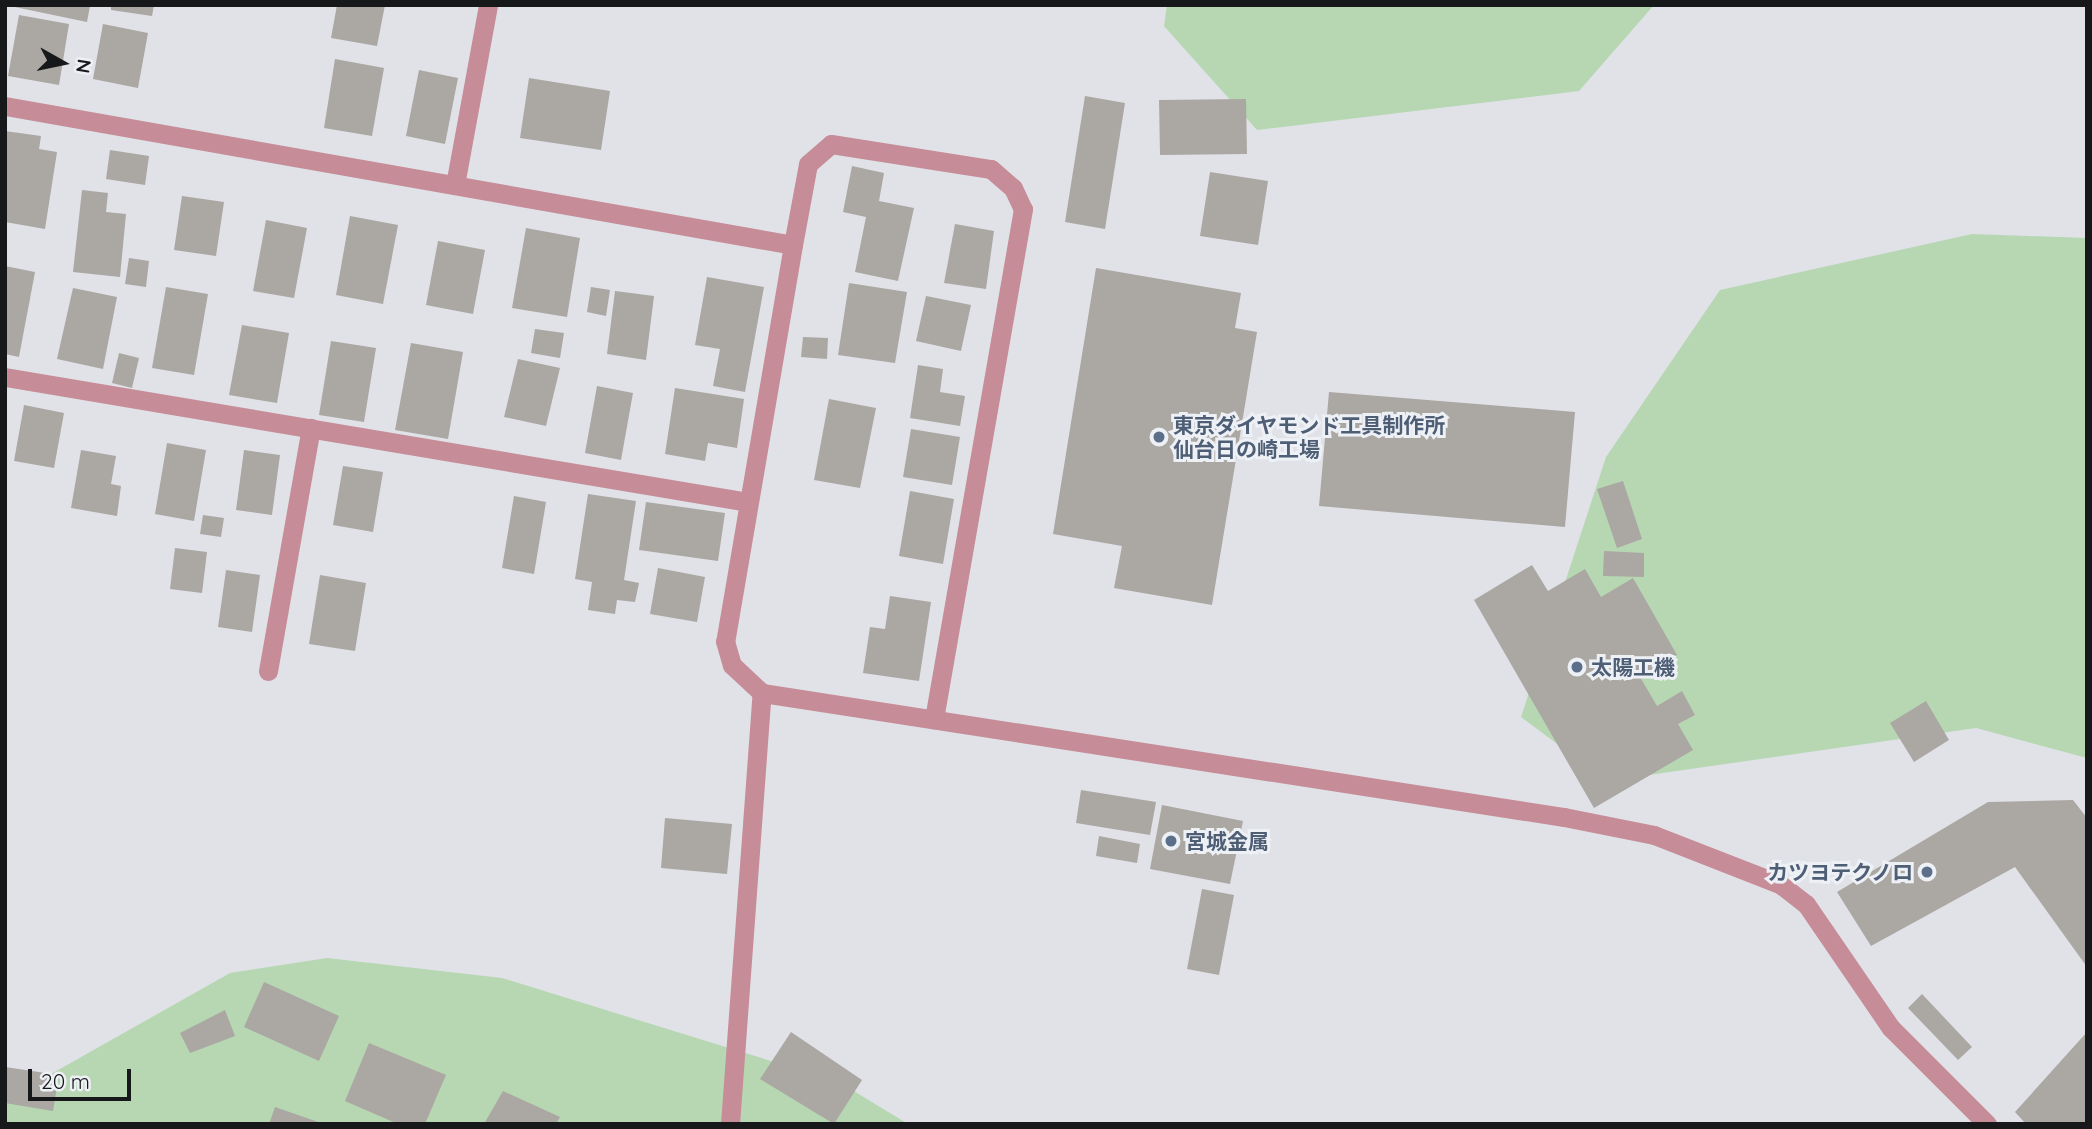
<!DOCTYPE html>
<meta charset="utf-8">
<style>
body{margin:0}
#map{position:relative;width:2092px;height:1129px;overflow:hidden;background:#e0e2e8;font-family:Quicksand,"Noto Sans JP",sans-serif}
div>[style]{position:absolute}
.green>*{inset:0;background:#b6d7b2}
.building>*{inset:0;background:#aba7a3}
.minor>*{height:19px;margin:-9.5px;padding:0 9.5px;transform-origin:9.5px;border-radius:9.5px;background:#c68c97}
.dots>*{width:19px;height:19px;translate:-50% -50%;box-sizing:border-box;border:4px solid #edf0f5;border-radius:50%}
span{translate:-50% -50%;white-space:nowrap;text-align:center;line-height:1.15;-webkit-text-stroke:6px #edf0f5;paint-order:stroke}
.service-label{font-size:21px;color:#4e5e75;font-weight:700}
.left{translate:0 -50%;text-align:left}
.right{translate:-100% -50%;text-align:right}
.frame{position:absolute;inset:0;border:7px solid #17181a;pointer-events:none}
.north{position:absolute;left:28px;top:28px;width:70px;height:70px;-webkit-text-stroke:5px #edf0f5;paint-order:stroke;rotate:99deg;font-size:19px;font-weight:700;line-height:28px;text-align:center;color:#17181a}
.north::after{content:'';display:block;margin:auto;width:24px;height:32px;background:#17181a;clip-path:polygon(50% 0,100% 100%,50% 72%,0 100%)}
.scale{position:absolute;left:28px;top:1069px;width:103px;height:32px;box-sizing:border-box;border:4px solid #17181a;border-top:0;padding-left:9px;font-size:21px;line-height:24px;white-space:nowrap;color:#17181a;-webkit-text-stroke:5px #edf0f5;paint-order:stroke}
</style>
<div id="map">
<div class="green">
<i style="clip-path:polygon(1167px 5px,1654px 5px,1579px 91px,1257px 130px,1164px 26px)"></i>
<i style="clip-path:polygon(1972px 234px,2087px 238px,2087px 758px,1976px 728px,1607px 781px,1521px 717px,1606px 457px,1720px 290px)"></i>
<i style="clip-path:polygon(327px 958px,502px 978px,839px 1082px,908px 1124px,5px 1124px,5px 1100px,230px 973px)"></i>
</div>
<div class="building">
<i style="clip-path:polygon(5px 5px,84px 5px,90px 6px,87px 22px)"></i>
<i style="clip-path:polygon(111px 5px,154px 5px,152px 16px,111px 10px)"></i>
<i style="clip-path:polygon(337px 5px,385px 5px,377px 46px,331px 38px)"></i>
<i style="clip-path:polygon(19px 15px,69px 24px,59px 85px,8px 76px)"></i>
<i style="clip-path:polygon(103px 24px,148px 33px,138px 88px,93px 79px)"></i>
<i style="clip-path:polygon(335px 59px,384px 68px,372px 136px,324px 128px)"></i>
<i style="clip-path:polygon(419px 70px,458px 78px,445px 144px,406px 136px)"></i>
<i style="clip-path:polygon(529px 78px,610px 91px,601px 150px,520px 138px)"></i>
<i style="clip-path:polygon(1085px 96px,1125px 103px,1105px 229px,1065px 222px)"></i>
<i style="clip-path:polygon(1246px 99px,1247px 154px,1160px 155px,1159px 100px)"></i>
<i style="clip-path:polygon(5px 131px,41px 136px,39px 149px,57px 152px,45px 229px,5px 222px)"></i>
<i style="clip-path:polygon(110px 150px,149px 156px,145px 185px,106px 179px)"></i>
<i style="clip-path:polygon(852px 166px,884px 173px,879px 201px,914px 208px,898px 281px,855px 272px,866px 217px,843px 212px)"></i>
<i style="clip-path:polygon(1210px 172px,1268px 181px,1258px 245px,1200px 236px)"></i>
<i style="clip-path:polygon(82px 190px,108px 193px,106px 212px,126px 214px,120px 277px,73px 272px)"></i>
<i style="clip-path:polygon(182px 196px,224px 202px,216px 256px,174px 250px)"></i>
<i style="clip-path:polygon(350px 216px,398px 225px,383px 304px,336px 295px)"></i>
<i style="clip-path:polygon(266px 220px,307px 228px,294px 298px,253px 291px)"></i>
<i style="clip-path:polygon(955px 224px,994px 231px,986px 289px,944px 283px)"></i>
<i style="clip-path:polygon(526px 228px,580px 238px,567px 317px,512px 308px)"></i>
<i style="clip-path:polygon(438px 241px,485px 250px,473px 314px,426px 305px)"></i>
<i style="clip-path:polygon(129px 258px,149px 261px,146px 287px,125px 284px)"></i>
<i style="clip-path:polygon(5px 266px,35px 272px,19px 357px,5px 354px)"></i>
<i style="clip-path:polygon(1096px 268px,1241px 293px,1235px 328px,1257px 332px,1212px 605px,1114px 588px,1122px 546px,1053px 534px)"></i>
<i style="clip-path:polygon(707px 277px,764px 287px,745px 392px,713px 386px,720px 349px,695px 345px)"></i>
<i style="clip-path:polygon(849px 283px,907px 292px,895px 363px,838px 355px)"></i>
<i style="clip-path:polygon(166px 287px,208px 294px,194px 375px,152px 368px)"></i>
<i style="clip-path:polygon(591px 287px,610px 290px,606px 316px,587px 312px)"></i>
<i style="clip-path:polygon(73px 288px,117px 297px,103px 369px,57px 359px)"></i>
<i style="clip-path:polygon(615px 291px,654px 296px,646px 360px,607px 354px)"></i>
<i style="clip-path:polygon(926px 296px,971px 305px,961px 351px,916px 341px)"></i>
<i style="clip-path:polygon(242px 325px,289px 333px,277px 403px,229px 395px)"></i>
<i style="clip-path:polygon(535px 329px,564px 333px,560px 358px,531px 353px)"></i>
<i style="clip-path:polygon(803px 337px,828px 338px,827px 359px,801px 357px)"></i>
<i style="clip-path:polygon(331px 341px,376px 348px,364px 422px,319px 415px)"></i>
<i style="clip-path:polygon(411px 343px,463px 352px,448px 439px,395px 430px)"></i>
<i style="clip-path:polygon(119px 353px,139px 358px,132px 388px,112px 383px)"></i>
<i style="clip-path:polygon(518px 359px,560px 368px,546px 426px,504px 417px)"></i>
<i style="clip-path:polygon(918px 365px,943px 369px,940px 392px,965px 396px,960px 426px,910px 418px)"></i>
<i style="clip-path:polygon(597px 386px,633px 393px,621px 460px,585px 453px)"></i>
<i style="clip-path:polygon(675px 388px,744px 399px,737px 448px,708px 443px,705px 461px,665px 454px)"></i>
<i style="clip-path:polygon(1329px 392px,1575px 412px,1565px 527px,1319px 506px)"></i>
<i style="clip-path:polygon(829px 399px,876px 408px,860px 488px,814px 480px)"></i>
<i style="clip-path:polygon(24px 405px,64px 413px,54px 468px,14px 461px)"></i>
<i style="clip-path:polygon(911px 429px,960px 437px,952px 485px,903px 477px)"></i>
<i style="clip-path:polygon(167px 443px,206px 450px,194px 521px,155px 514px)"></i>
<i style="clip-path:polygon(81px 450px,116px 456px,111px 484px,121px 486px,117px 516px,71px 508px)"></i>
<i style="clip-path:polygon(244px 450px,280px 455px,272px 515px,236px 510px)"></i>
<i style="clip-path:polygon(343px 466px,383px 472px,373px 532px,333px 525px)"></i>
<i style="clip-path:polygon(1623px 481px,1642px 539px,1617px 548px,1597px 489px)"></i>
<i style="clip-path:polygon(910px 491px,954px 499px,943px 564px,899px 556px)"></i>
<i style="clip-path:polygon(588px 494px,636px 501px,624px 580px,639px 583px,635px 602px,617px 600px,615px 614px,588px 610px,592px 582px,575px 579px)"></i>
<i style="clip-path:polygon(514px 496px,546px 502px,534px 574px,502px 568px)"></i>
<i style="clip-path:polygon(646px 502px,725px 513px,718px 561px,639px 550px)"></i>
<i style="clip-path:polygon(203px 515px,224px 518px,221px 537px,200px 534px)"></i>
<i style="clip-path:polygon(175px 548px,207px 552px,202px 593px,170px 589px)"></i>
<i style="clip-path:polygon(1604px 551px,1644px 553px,1644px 577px,1603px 576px)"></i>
<i style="clip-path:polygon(1532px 565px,1548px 591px,1585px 569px,1601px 597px,1633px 578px,1677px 655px,1640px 677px,1657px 706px,1682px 691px,1695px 715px,1678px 724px,1693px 750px,1594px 808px,1474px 600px)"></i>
<i style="clip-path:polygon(658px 568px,705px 577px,697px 622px,650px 614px)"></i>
<i style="clip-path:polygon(226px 570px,260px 575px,252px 632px,218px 627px)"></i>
<i style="clip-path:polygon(320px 575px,366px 583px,355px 651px,309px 644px)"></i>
<i style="clip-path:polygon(890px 596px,931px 602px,919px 681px,863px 673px,870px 627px,885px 629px)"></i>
<i style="clip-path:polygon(1926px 701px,1949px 740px,1914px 762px,1890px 723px)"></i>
<i style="clip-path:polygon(1081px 790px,1156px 802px,1150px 835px,1076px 823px)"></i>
<i style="clip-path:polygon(2073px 800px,2087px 818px,2087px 967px,2015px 867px,1871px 946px,1837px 892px,1988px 802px)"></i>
<i style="clip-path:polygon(1162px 805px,1243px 821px,1230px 884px,1150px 869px)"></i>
<i style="clip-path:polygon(665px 818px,732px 824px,727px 874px,661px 868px)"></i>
<i style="clip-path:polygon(1099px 836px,1140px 844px,1137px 863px,1096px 856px)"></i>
<i style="clip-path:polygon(1202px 889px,1234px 895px,1219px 975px,1187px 969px)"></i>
<i style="clip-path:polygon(264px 982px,339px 1016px,319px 1061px,244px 1027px)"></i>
<i style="clip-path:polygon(1922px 994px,1972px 1047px,1958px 1060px,1908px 1008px)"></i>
<i style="clip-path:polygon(225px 1010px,235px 1036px,190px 1053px,180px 1033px)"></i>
<i style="clip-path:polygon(791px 1032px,862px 1080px,834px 1124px,760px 1079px)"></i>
<i style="clip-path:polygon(2087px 1032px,2087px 1124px,2026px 1124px,2015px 1112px)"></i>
<i style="clip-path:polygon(369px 1043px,446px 1075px,425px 1124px,398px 1124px,345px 1101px)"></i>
<i style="clip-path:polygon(5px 1067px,59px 1075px,53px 1111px,5px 1103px)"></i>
<i style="clip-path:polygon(503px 1091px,560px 1117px,556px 1124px,484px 1124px)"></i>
<i style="clip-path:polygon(275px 1107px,321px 1123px,321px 1124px,269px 1124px)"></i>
</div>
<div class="minor">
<i style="left:5px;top:106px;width:800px;rotate:10deg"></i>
<i style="left:793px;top:245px;width:402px;rotate:99.7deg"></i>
<i style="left:725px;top:641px;width:25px;rotate:74deg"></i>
<i style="left:732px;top:665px;width:41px;rotate:43deg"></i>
<i style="left:762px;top:693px;width:812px;rotate:8.79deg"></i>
<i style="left:1564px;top:817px;width:92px;rotate:11.3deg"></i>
<i style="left:1654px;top:835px;width:135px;rotate:21.3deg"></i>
<i style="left:1780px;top:884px;width:33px;rotate:38deg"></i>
<i style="left:1806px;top:904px;width:150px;rotate:55.6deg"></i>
<i style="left:1891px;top:1028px;width:136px;rotate:45deg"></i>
<i style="left:455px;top:185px;width:183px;rotate:-79.6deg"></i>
<i style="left:793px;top:245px;width:82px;rotate:-79.5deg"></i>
<i style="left:808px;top:164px;width:30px;rotate:-41deg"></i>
<i style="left:831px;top:144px;width:162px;rotate:8.9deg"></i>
<i style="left:991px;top:169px;width:29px;rotate:41deg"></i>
<i style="left:1013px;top:188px;width:23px;rotate:65deg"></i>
<i style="left:1023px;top:209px;width:518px;rotate:99.9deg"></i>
<i style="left:5px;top:377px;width:753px;rotate:9.55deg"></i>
<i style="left:268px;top:671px;width:247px;rotate:-80deg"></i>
<i style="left:730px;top:1124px;width:432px;rotate:-85.8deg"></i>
</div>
<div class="dots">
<i style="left:1159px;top:437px;background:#5c6f8a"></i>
<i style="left:1577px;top:667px;background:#5c6f8a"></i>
<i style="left:1171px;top:841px;background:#5c6f8a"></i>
<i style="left:1927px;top:872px;background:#5c6f8a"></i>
</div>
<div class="service-label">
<span class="left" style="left:1173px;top:437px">東京ダイヤモンド工具制作所<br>仙台日の崎工場</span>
<span class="left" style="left:1591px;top:667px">太陽工機</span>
<span class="left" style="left:1185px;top:841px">宮城金属</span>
<span class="right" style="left:1913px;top:872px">カツヨテクノロ</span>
</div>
<div class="frame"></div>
<div class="north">N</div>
<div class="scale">20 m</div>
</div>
